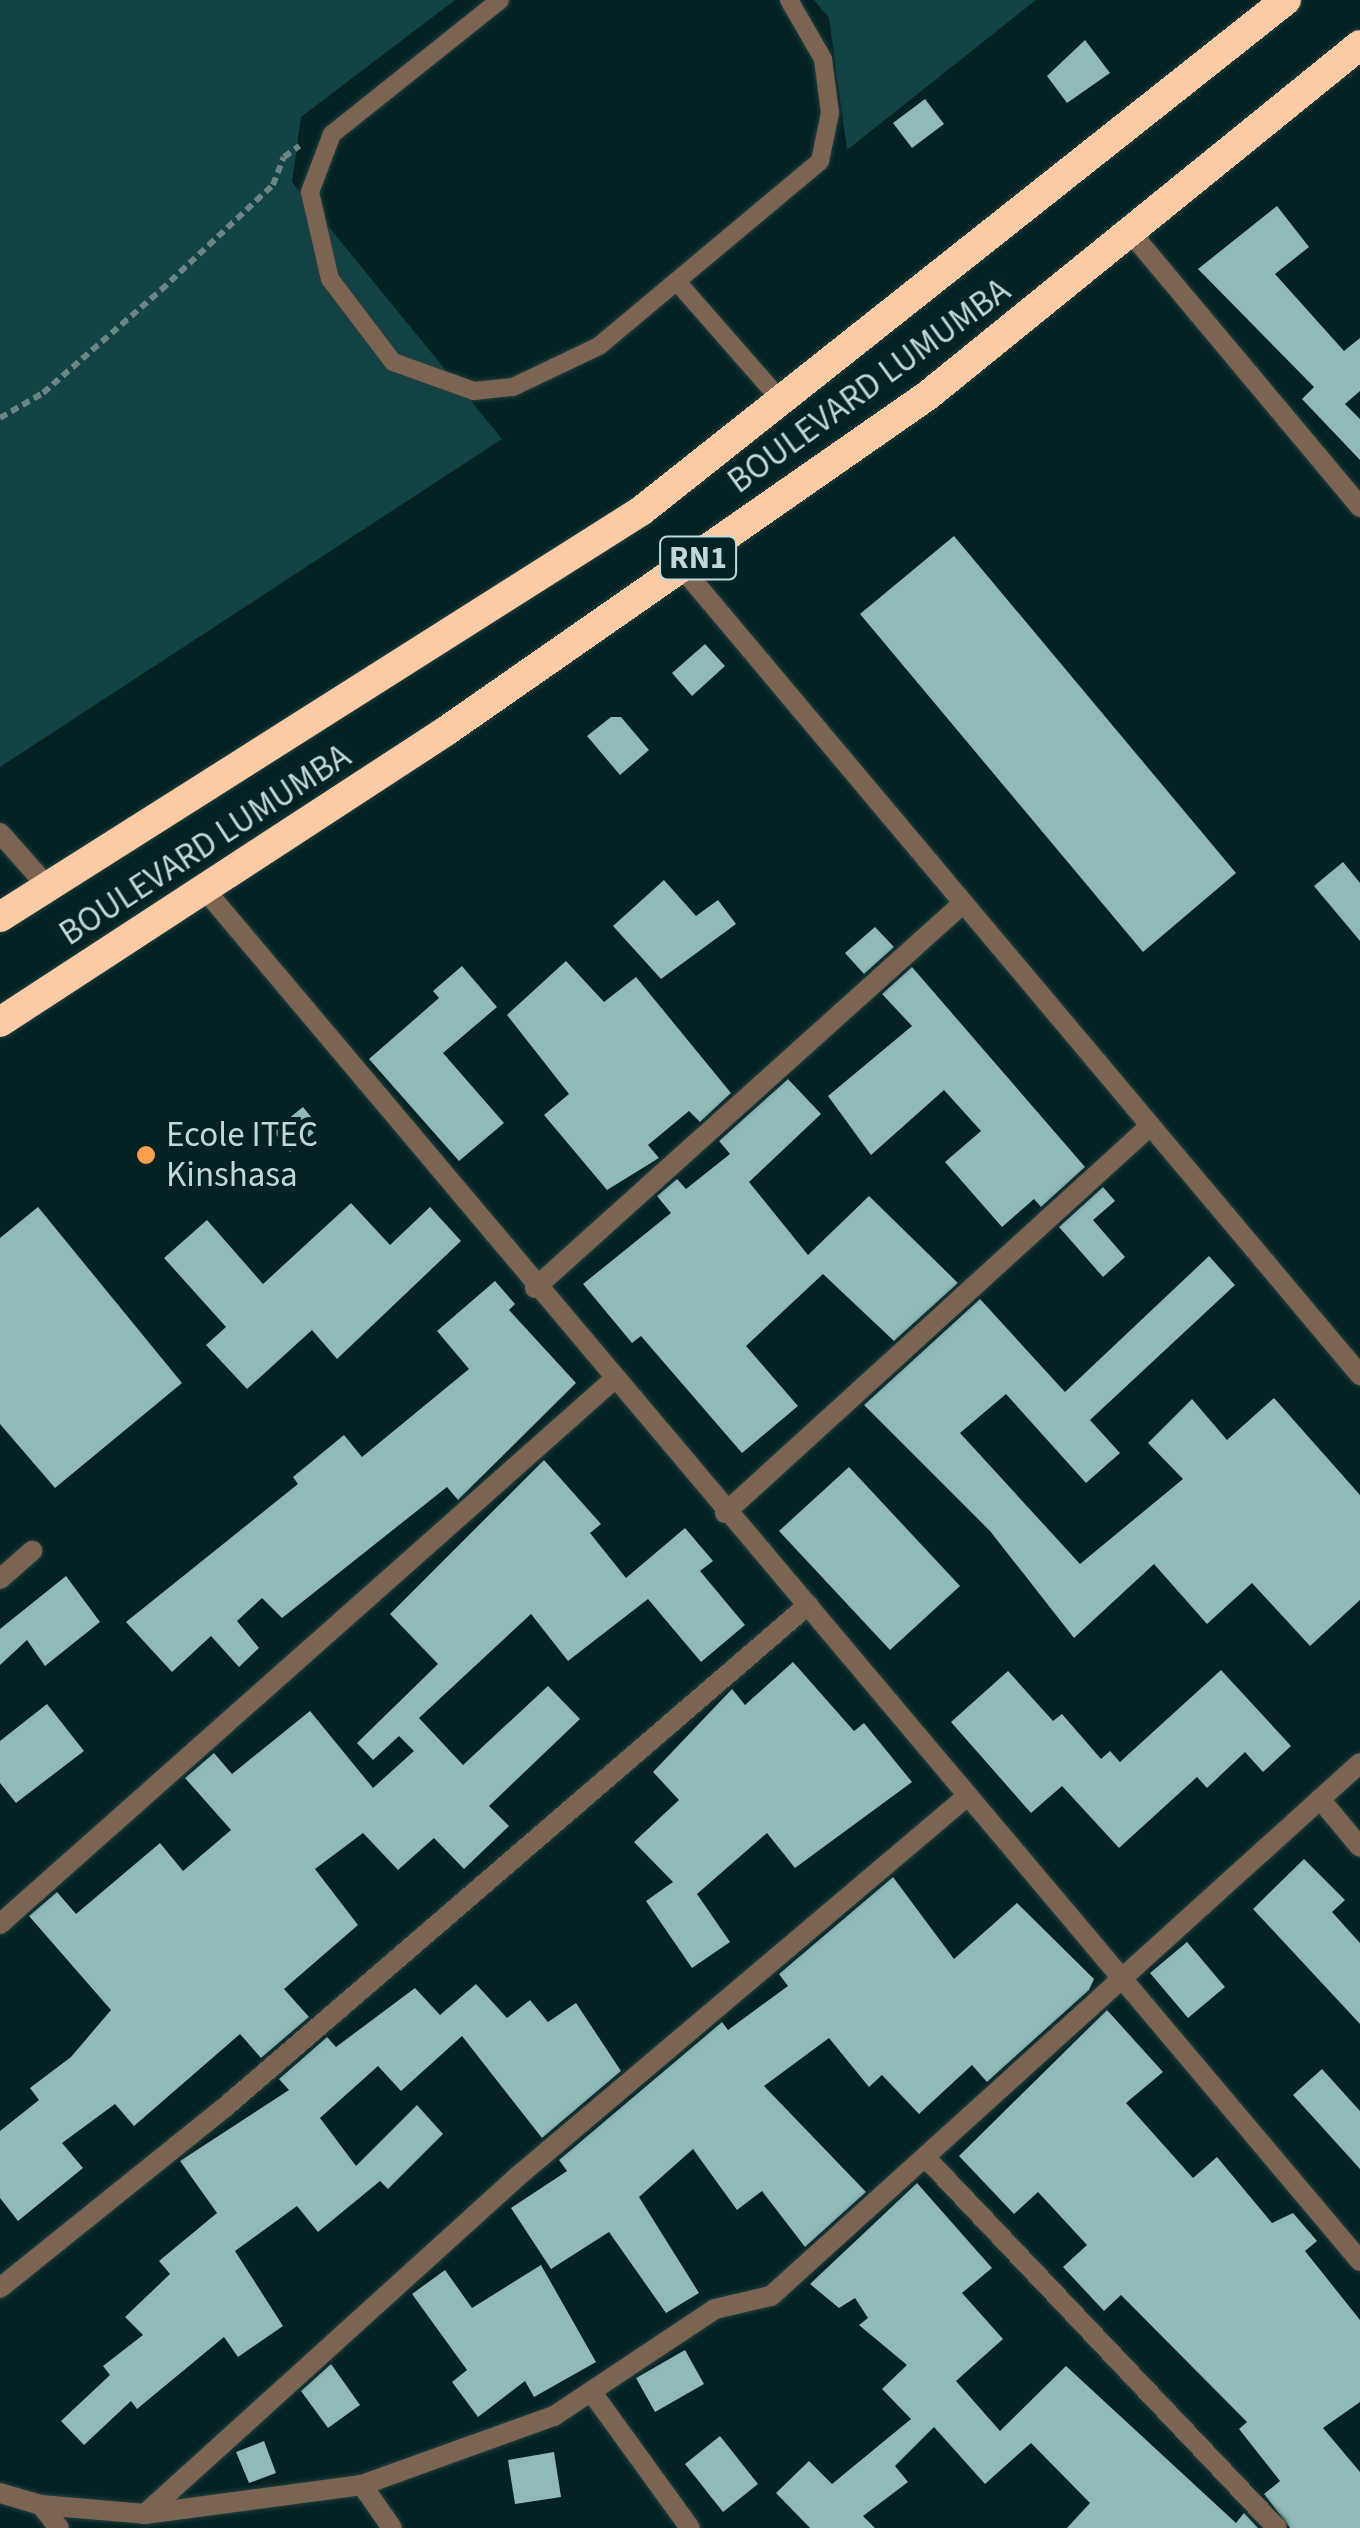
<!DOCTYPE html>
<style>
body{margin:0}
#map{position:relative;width:1360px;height:2528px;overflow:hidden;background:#042223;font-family:"Source Sans 3",sans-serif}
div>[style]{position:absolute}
.green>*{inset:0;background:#124345}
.building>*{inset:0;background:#90b9ba}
.path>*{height:6px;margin-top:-3px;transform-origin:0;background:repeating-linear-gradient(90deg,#6b8485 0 8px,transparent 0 13px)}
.roads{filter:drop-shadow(0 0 2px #223f40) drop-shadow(0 0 2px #223f40)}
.lane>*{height:18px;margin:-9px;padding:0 9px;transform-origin:9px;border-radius:9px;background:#7c6452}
.street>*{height:20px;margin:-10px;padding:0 10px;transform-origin:10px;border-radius:10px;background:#7c6452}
.highway>*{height:30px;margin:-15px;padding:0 15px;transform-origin:15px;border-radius:15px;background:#fbcba6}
.dots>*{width:28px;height:28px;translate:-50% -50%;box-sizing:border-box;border:5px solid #042223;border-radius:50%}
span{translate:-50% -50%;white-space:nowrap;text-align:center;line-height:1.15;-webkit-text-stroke:10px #042223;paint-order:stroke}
.shield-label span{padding:2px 8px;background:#042223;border:2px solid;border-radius:8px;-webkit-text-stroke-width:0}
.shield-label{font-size:32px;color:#c2d7d8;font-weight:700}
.street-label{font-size:35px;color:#c2d7d8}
.poi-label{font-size:35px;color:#c2d7d8}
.left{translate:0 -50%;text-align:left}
</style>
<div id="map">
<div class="green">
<i style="clip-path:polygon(0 0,455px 0,301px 117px,292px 182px,502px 439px,0 767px)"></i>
<i style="clip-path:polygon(814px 0,1036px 0,847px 150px,829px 18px)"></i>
</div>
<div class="building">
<i style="clip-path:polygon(1085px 40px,1110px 73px,1067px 103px,1047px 76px)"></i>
<i style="clip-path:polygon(925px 99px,944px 124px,912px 148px,893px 123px)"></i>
<i style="clip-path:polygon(1277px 206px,1309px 247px,1275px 274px,1344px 351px,1360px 338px,1360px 391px,1345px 404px,1360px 419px,1360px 460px,1302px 399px,1314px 387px,1198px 269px)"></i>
<i style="clip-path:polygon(954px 536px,1236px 873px,1143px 952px,860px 614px)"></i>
<i style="clip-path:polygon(705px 644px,725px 666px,692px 696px,672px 673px)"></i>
<i style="clip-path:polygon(611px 717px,621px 717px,649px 750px,620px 775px,587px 736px)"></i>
<i style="clip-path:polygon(1343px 862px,1360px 883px,1360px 941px,1314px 886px)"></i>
<i style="clip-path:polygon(664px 880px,696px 916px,718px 900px,736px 924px,661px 979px,613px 926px)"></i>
<i style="clip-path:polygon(875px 927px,894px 947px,864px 974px,845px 953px)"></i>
<i style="clip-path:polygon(566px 961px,604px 1002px,636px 977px,731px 1093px,700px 1122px,689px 1111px,648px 1145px,659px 1158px,607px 1190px,544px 1115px,569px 1094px,507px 1015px)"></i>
<i style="clip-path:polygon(462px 966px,497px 1007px,443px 1053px,504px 1123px,459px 1161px,369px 1059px,439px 998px,433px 991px)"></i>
<i style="clip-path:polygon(912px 967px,1085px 1167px,1041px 1207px,1034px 1199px,1002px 1227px,945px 1162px,981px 1131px,944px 1090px,871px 1155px,828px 1096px,912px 1026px,882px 994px)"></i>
<i style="clip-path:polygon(788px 1079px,821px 1114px,749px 1182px,808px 1255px,869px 1196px,958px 1283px,894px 1341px,823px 1274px,746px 1346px,798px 1406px,742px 1453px,641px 1336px,632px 1343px,583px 1284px,671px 1213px,657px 1196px,677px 1179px,686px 1189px,730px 1154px,719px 1141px)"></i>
<i style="clip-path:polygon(303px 1107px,320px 1128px,290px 1152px,273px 1131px)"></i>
<i style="clip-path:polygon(1103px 1187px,1115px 1201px,1093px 1220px,1125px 1257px,1103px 1277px,1059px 1227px)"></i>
<i style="clip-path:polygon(351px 1203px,390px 1245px,430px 1207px,461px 1241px,337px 1359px,312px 1330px,247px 1389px,206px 1345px,226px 1327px,164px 1258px,207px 1220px,263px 1284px)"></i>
<i style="clip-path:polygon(38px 1207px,182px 1383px,55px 1488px,0 1424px,0 1238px)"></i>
<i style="clip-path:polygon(1209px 1256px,1235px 1285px,1090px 1420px,1120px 1453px,1086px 1483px,1006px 1394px,960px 1433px,1080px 1564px,1183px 1479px,1148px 1443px,1192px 1399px,1227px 1440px,1274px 1398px,1360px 1495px,1360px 1600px,1310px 1646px,1252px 1583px,1207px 1624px,1154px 1564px,1074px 1638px,990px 1531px,864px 1405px,980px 1299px,1065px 1392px)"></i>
<i style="clip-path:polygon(495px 1281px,515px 1304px,509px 1310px,576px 1383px,458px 1500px,447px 1487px,282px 1618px,262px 1598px,237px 1621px,259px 1648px,239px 1667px,211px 1636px,172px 1672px,126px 1622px,298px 1484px,293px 1477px,344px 1435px,362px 1457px,469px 1369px,437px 1331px)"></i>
<i style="clip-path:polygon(544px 1460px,601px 1524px,590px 1533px,626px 1578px,685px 1528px,713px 1561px,700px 1571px,745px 1625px,701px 1662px,648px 1599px,568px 1661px,531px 1614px,419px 1718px,463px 1765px,548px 1686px,580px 1719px,489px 1806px,509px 1826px,464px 1869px,434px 1838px,398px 1870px,363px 1833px,315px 1869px,358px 1925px,284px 1989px,309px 2017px,261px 2058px,240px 2034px,134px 2126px,115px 2104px,62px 2143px,83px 2168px,18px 2221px,0 2198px,0 2131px,39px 2100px,30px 2088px,71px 2057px,111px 2010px,29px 1916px,57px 1892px,76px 1914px,160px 1843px,183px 1871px,231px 1830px,185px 1778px,214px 1753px,232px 1774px,310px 1711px,373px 1788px,414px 1751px,399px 1736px,373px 1760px,357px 1743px,438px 1664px,390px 1614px)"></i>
<i style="clip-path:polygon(849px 1467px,960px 1586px,890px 1650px,779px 1531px)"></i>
<i style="clip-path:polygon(66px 1576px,100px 1622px,45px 1666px,27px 1640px,0 1665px,0 1629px)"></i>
<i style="clip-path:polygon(793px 1662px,854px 1731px,864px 1723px,912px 1782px,795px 1868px,767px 1833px,697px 1894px,730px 1942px,692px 1968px,646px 1901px,673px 1882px,634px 1842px,679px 1800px,653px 1772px,732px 1689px,745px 1705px)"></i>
<i style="clip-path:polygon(1221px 1670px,1291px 1746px,1263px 1772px,1245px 1752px,1207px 1788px,1197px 1777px,1119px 1848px,1062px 1786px,1031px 1813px,951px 1722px,1008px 1671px,1053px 1721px,1062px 1714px,1101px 1759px,1110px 1751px,1120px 1762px)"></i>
<i style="clip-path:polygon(47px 1704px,84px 1751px,16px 1803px,0 1783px,0 1741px)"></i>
<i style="clip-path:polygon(1304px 1859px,1345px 1900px,1332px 1912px,1360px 1943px,1360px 2024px,1253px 1909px)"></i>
<i style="clip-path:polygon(893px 1877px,954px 1959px,1017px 1903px,1094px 1979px,1089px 1990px,987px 2082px,972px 2065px,919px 2114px,882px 2075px,869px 2087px,829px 2038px,764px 2086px,866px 2192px,805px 2247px,762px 2191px,737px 2210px,693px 2149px,639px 2197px,699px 2293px,666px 2313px,609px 2232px,551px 2269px,511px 2208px,567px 2171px,559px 2160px,722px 2022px,728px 2030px,788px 1986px,779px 1974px)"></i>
<i style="clip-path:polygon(1187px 1942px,1225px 1987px,1188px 2018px,1150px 1973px)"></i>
<i style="clip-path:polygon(476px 1984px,507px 2018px,530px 2000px,548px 2022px,576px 2003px,621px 2071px,542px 2138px,462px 2036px,401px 2091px,378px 2066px,320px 2118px,356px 2166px,417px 2105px,443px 2134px,388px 2189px,380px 2181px,318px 2232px,297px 2206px,235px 2251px,283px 2326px,238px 2357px,224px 2337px,137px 2409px,131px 2401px,84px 2445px,61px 2421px,110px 2375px,103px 2366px,143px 2335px,125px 2317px,170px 2274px,159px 2261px,217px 2213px,180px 2161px,289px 2090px,279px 2079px,327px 2037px,336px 2047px,415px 1988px,440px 2015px)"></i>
<i style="clip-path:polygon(1107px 2010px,1163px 2072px,1126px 2103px,1193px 2178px,1217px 2157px,1272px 2223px,1293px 2213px,1317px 2241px,1305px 2251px,1360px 2320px,1360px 2402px,1323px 2428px,1360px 2472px,1360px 2528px,1290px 2528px,1264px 2494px,1280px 2481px,1239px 2429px,1247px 2422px,1121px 2295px,1104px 2311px,1063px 2267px,1087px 2245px,1038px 2192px,1014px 2214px,959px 2156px)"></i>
<i style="clip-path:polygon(1322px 2069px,1360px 2111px,1360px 2169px,1293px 2095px)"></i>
<i style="clip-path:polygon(917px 2183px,992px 2268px,962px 2293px,1003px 2339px,956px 2381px,1000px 2431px,1066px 2366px,1236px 2523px,1244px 2513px,1258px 2528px,1067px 2528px,1090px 2503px,1031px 2443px,985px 2484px,934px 2427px,895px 2466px,908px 2482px,863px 2516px,875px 2528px,810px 2528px,776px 2493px,809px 2461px,832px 2484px,911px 2419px,882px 2389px,907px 2365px,859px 2325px,868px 2318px,855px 2298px,839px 2308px,810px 2284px)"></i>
<i style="clip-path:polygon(541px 2265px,596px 2362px,534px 2397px,525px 2381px,478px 2417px,452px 2382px,467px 2370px,412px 2294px,445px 2270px,472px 2308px)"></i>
<i style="clip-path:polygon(685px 2350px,704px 2384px,655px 2412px,636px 2378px)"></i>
<i style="clip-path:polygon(331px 2364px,360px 2405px,328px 2428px,301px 2391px)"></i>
<i style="clip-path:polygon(720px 2436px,758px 2484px,723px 2512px,685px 2464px)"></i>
<i style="clip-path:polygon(264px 2441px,276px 2473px,249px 2483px,236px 2452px)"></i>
<i style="clip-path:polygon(554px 2452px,561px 2497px,515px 2504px,508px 2460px)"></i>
</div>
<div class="path">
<i style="left:0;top:418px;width:50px;rotate:-30.2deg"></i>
<i style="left:43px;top:393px;width:157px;rotate:-41.1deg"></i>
<i style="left:161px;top:290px;width:154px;rotate:-43.2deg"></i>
<i style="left:273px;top:185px;width:30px;rotate:-69deg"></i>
<i style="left:284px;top:157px;width:19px;rotate:-36deg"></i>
</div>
<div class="roads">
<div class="lane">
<i style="left:500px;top:0;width:215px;rotate:141.4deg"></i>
<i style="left:332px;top:134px;width:62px;rotate:110.8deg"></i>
<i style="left:310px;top:192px;width:89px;rotate:77.1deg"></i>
<i style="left:330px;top:279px;width:104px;rotate:52.8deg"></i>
<i style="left:393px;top:362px;width:86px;rotate:19.7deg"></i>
<i style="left:474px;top:391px;width:39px;rotate:-6deg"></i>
<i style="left:513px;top:387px;width:95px;rotate:-25.5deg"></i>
<i style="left:599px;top:346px;width:288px;rotate:-39.9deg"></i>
<i style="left:820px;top:161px;width:49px;rotate:-78.2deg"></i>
<i style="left:830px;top:113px;width:54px;rotate:-97.4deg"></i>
<i style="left:823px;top:59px;width:68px;rotate:-120deg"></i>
<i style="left:679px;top:284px;width:158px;rotate:48.8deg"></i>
</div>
<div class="street">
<i style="left:1132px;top:234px;width:356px;rotate:50.1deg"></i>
<i style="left:683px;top:569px;width:1053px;rotate:49.97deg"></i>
<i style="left:0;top:833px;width:72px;rotate:48.4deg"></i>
<i style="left:206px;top:891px;width:1791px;rotate:49.89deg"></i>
<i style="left:535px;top:1288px;width:571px;rotate:-41.95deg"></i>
<i style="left:725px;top:1513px;width:575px;rotate:-42.32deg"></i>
<i style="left:0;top:1579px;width:43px;rotate:-41.2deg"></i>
<i style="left:1320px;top:1799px;width:62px;rotate:50.2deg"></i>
<i style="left:0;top:1924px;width:818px;rotate:-41.58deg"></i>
<i style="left:928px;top:2160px;width:507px;rotate:46.52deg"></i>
<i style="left:0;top:2288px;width:287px;rotate:-38.8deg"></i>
<i style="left:224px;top:2108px;width:771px;rotate:-40.74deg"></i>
<i style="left:593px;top:2394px;width:165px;rotate:54.1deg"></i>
<i style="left:362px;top:2485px;width:52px;rotate:55.1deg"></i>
<i style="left:0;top:2493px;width:43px;rotate:16.3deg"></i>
<i style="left:41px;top:2505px;width:104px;rotate:4.9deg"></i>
<i style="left:145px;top:2514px;width:219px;rotate:-7.6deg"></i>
<i style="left:362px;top:2485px;width:204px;rotate:-19.8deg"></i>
<i style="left:554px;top:2416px;width:193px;rotate:-33.6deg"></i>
<i style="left:715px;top:2309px;width:57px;rotate:-13.1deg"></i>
<i style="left:771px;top:2296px;width:794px;rotate:-42.14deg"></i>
<i style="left:41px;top:2505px;width:29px;rotate:52deg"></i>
<i style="left:145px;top:2514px;width:502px;rotate:-42.17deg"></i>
<i style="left:517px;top:2177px;width:587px;rotate:-40.23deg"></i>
</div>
<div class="highway">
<i style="left:0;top:917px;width:759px;rotate:-32.35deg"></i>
<i style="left:641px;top:511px;width:823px;rotate:-38.39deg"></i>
<i style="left:0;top:1022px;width:533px;rotate:-33.12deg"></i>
<i style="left:446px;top:731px;width:586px;rotate:-34.86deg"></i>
<i style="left:927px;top:396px;width:557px;rotate:-39.03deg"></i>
</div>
</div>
<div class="dots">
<i style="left:146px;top:1155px;background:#fa9f4f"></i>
</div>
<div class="shield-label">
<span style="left:698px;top:558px">RN1</span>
</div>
<div class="street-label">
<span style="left:869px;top:386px;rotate:-36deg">BOULEVARD LUMUMBA</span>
<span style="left:205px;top:845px;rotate:-33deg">BOULEVARD LUMUMBA</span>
</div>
<div class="poi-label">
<span class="left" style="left:166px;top:1155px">Ecole ITEC<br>Kinshasa</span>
</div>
</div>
